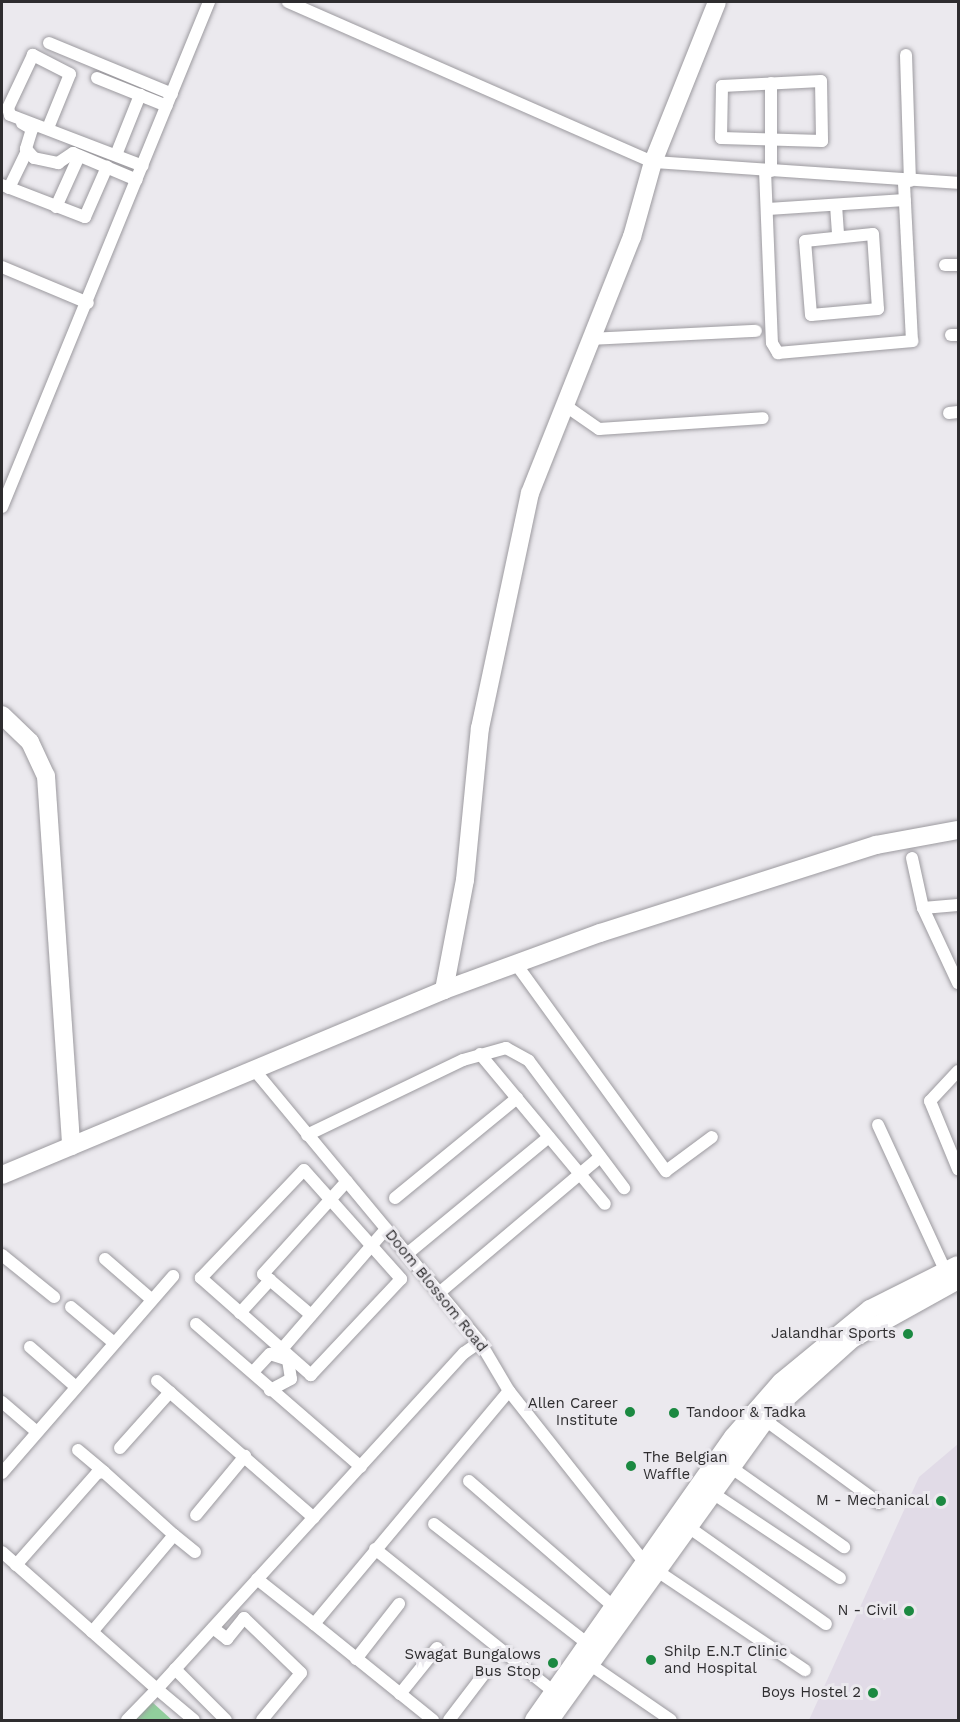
<!DOCTYPE html>
<style>
body{margin:0}
#map{position:relative;width:960px;height:1722px;overflow:hidden;background:#ebe9ee;font-family:"Work Sans",sans-serif}
div>[style]{position:absolute}
.built>*{inset:0;background:#e1dbe7}
.green>*{inset:0;background:#91ce9c}
.roads{filter:drop-shadow(0 0 2px #9c9a9f) drop-shadow(0 0 2px #9c9a9f)}
.street>*{height:12px;margin:-6px;padding:0 6px;transform-origin:6px;border-radius:6px;background:#fff}
.secondary>*{height:18px;margin:-9px;padding:0 9px;transform-origin:9px;border-radius:9px;background:#fff}
.dots>*{width:16px;height:16px;translate:-50% -50%;box-sizing:border-box;border:3px solid #ebe9ee;border-radius:50%}
span{translate:-50% -50%;white-space:nowrap;text-align:center;line-height:1.15;-webkit-text-stroke:6px #ebe9ee;paint-order:stroke}
.street-label{font-size:15px;color:#2e2d2f}
.poi-label{font-size:15px;color:#2e2d2f}
.right{translate:-100% -50%;text-align:right}
.left{translate:0 -50%;text-align:left}
.frame{position:absolute;inset:0;border:3px solid #2e2d2f;pointer-events:none}
</style>
<div id="map">
<div class="built">
<i style="clip-path:polygon(958px 1444px,958px 1720px,809px 1720px,919px 1477px)"></i>
</div>
<div class="green">
<i style="clip-path:polygon(152px 1702px,172px 1720px,135px 1720px)"></i>
</div>
<div class="roads">
<div class="street">
<i style="left:288px;top:2px;width:399px;rotate:23.7deg"></i>
<i style="left:653px;top:162px;width:306px;rotate:3.9deg"></i>
<i style="left:49px;top:43px;width:133px;rotate:22.5deg"></i>
<i style="left:906px;top:55px;width:126px;rotate:88.2deg"></i>
<i style="left:97px;top:78px;width:75px;rotate:21.8deg"></i>
<i style="left:821px;top:81px;width:60px;rotate:89deg"></i>
<i style="left:822px;top:141px;width:101px;rotate:-178.3deg"></i>
<i style="left:721px;top:138px;width:52px;rotate:-88.9deg"></i>
<i style="left:722px;top:86px;width:99px;rotate:-2.9deg"></i>
<i style="left:22px;top:123px;width:12px;rotate:31deg"></i>
<i style="left:32px;top:129px;width:21px;rotate:107deg"></i>
<i style="left:26px;top:149px;width:12px;rotate:48deg"></i>
<i style="left:34px;top:158px;width:25px;rotate:12deg"></i>
<i style="left:58px;top:163px;width:18px;rotate:-34deg"></i>
<i style="left:73px;top:153px;width:69px;rotate:22.9deg"></i>
<i style="left:48px;top:128px;width:58px;rotate:-67.8deg"></i>
<i style="left:70px;top:74px;width:42px;rotate:-152.8deg"></i>
<i style="left:33px;top:55px;width:59px;rotate:115.3deg"></i>
<i style="left:8px;top:108px;width:7px;rotate:74deg"></i>
<i style="left:10px;top:115px;width:142px;rotate:21deg"></i>
<i style="left:116px;top:155px;width:65px;rotate:-68.2deg"></i>
<i style="left:765px;top:170px;width:173px;rotate:87.7deg"></i>
<i style="left:772px;top:343px;width:12px;rotate:59deg"></i>
<i style="left:778px;top:353px;width:135px;rotate:-5.1deg"></i>
<i style="left:912px;top:341px;width:160px;rotate:-92.9deg"></i>
<i style="left:771px;top:171px;width:88px;rotate:-90deg"></i>
<i style="left:2px;top:185px;width:89px;rotate:21.1deg"></i>
<i style="left:85px;top:217px;width:55px;rotate:-66.3deg"></i>
<i style="left:9px;top:188px;width:41px;rotate:-64.1deg"></i>
<i style="left:836px;top:205px;width:31px;rotate:86deg"></i>
<i style="left:56px;top:207px;width:56px;rotate:-65.7deg"></i>
<i style="left:768px;top:209px;width:137px;rotate:-3.8deg"></i>
<i style="left:873px;top:234px;width:75px;rotate:86.2deg"></i>
<i style="left:878px;top:309px;width:67px;rotate:174.9deg"></i>
<i style="left:811px;top:315px;width:74px;rotate:-94.6deg"></i>
<i style="left:805px;top:241px;width:68px;rotate:-5.9deg"></i>
<i style="left:945px;top:265px;width:13px"></i>
<i style="left:2px;top:267px;width:93px;rotate:22.7deg"></i>
<i style="left:951px;top:335px;width:7px"></i>
<i style="left:590px;top:339px;width:166px;rotate:-2.8deg"></i>
<i style="left:563px;top:404px;width:44px;rotate:34.8deg"></i>
<i style="left:599px;top:429px;width:164px;rotate:-3.8deg"></i>
<i style="left:949px;top:413px;width:9px;rotate:-6deg"></i>
<i style="left:2px;top:507px;width:546px;rotate:-67.71deg"></i>
<i style="left:912px;top:858px;width:51px;rotate:77.6deg"></i>
<i style="left:923px;top:908px;width:35px;rotate:-5deg"></i>
<i style="left:923px;top:908px;width:83px;rotate:65deg"></i>
<i style="left:516px;top:964px;width:256px;rotate:54.1deg"></i>
<i style="left:666px;top:1171px;width:57px;rotate:-36.5deg"></i>
<i style="left:480px;top:1054px;width:195px;rotate:50.2deg"></i>
<i style="left:958px;top:1071px;width:41px;rotate:133deg"></i>
<i style="left:930px;top:1101px;width:74px;rotate:67.6deg"></i>
<i style="left:256px;top:1072px;width:351px;rotate:50.3deg"></i>
<i style="left:480px;top:1342px;width:57px;rotate:59.4deg"></i>
<i style="left:509px;top:1391px;width:218px;rotate:51.7deg"></i>
<i style="left:644px;top:1562px;width:194px;rotate:33.9deg"></i>
<i style="left:878px;top:1125px;width:160px;rotate:65.2deg"></i>
<i style="left:307px;top:1135px;width:173px;rotate:-25.7deg"></i>
<i style="left:463px;top:1060px;width:45px;rotate:-15.6deg"></i>
<i style="left:506px;top:1048px;width:26px;rotate:29deg"></i>
<i style="left:529px;top:1061px;width:159px;rotate:53.2deg"></i>
<i style="left:304px;top:1170px;width:146px;rotate:48.3deg"></i>
<i style="left:401px;top:1279px;width:132px;rotate:133.2deg"></i>
<i style="left:311px;top:1375px;width:147px;rotate:-138.6deg"></i>
<i style="left:201px;top:1278px;width:149px;rotate:-46.4deg"></i>
<i style="left:395px;top:1198px;width:158px;rotate:-39.3deg"></i>
<i style="left:407px;top:1254px;width:184px;rotate:-39.5deg"></i>
<i style="left:2px;top:1255px;width:67px;rotate:38.9deg"></i>
<i style="left:105px;top:1259px;width:61px;rotate:41deg"></i>
<i style="left:439px;top:1293px;width:211px;rotate:-40.2deg"></i>
<i style="left:71px;top:1307px;width:56px;rotate:39.9deg"></i>
<i style="left:240px;top:1313px;width:45px;rotate:-47.7deg"></i>
<i style="left:311px;top:1315px;width:63px;rotate:-139.5deg"></i>
<i style="left:263px;top:1274px;width:125px;rotate:-47.9deg"></i>
<i style="left:196px;top:1324px;width:218px;rotate:40.9deg"></i>
<i style="left:30px;top:1347px;width:61px;rotate:41deg"></i>
<i style="left:282px;top:1349px;width:159px;rotate:-49.1deg"></i>
<i style="left:253px;top:1372px;width:25px;rotate:-47deg"></i>
<i style="left:270px;top:1354px;width:19px;rotate:18deg"></i>
<i style="left:288px;top:1360px;width:19px;rotate:81deg"></i>
<i style="left:291px;top:1379px;width:24px;rotate:152deg"></i>
<i style="left:157px;top:1381px;width:208px;rotate:41.1deg"></i>
<i style="left:2px;top:1402px;width:46px;rotate:40.6deg"></i>
<i style="left:765px;top:1420px;width:141px;rotate:36.1deg"></i>
<i style="left:120px;top:1448px;width:75px;rotate:-48.2deg"></i>
<i style="left:78px;top:1450px;width:34px;rotate:40deg"></i>
<i style="left:729px;top:1466px;width:141px;rotate:35.2deg"></i>
<i style="left:2px;top:1473px;width:261px;rotate:-49deg"></i>
<i style="left:469px;top:1481px;width:191px;rotate:41deg"></i>
<i style="left:711px;top:1492px;width:155px;rotate:33.7deg"></i>
<i style="left:196px;top:1515px;width:77px;rotate:-50.3deg"></i>
<i style="left:434px;top:1524px;width:194px;rotate:37.9deg"></i>
<i style="left:687px;top:1526px;width:170px;rotate:35.2deg"></i>
<i style="left:174px;top:1535px;width:27px;rotate:39deg"></i>
<i style="left:375px;top:1549px;width:229px;rotate:38.6deg"></i>
<i style="left:2px;top:1552px;width:207px;rotate:41.5deg"></i>
<i style="left:157px;top:1689px;width:455px;rotate:-47.6deg"></i>
<i style="left:464px;top:1353px;width:19px;rotate:-35deg"></i>
<i style="left:16px;top:1565px;width:123px;rotate:-48.6deg"></i>
<i style="left:97px;top:1473px;width:7px;rotate:-8deg"></i>
<i style="left:104px;top:1472px;width:94px;rotate:42deg"></i>
<i style="left:174px;top:1535px;width:127px;rotate:130.2deg"></i>
<i style="left:257px;top:1579px;width:73px;rotate:38.3deg"></i>
<i style="left:314px;top:1624px;width:304px;rotate:-50.1deg"></i>
<i style="left:314px;top:1624px;width:153px;rotate:38.9deg"></i>
<i style="left:213px;top:1628px;width:18px;rotate:38deg"></i>
<i style="left:227px;top:1639px;width:27px;rotate:-51deg"></i>
<i style="left:244px;top:1618px;width:79px;rotate:44deg"></i>
<i style="left:301px;top:1673px;width:61px;rotate:129.7deg"></i>
<i style="left:356px;top:1659px;width:70px;rotate:-52deg"></i>
<i style="left:585px;top:1661px;width:104px;rotate:34.5deg"></i>
<i style="left:175px;top:1669px;width:72px;rotate:45deg"></i>
<i style="left:400px;top:1694px;width:59px;rotate:-51.2deg"></i>
<i style="left:127px;top:1720px;width:43px;rotate:-45.9deg"></i>
<i style="left:157px;top:1689px;width:48px;rotate:40deg"></i>
<i style="left:449px;top:1720px;width:58px;rotate:-52.7deg"></i>
</div>
<div class="secondary">
<i style="left:2px;top:715px;width:39px;rotate:44deg"></i>
<i style="left:30px;top:742px;width:38px;rotate:65deg"></i>
<i style="left:46px;top:776px;width:371px;rotate:86.1deg"></i>
<i style="left:444px;top:990px;width:112px;rotate:-79.2deg"></i>
<i style="left:465px;top:880px;width:153px;rotate:-84.4deg"></i>
<i style="left:480px;top:728px;width:240px;rotate:-78deg"></i>
<i style="left:530px;top:493px;width:276px;rotate:-68.3deg"></i>
<i style="left:632px;top:237px;width:78px;rotate:-74.4deg"></i>
<i style="left:653px;top:162px;width:172px;rotate:-68.2deg"></i>
<i style="left:2px;top:1175px;width:479px;rotate:-22.7deg"></i>
<i style="left:444px;top:990px;width:166px;rotate:-20.1deg"></i>
<i style="left:600px;top:933px;width:290px;rotate:-17.7deg"></i>
<i style="left:876px;top:845px;width:83px;rotate:-10.4deg"></i>
<i style="left:534px;top:1720px;width:346px;rotate:-54.9deg"></i>
<i style="left:733px;top:1437px;width:73px;rotate:-48.9deg"></i>
<i style="left:781px;top:1382px;width:115px;rotate:-39.4deg"></i>
<i style="left:870px;top:1309px;width:98px;rotate:-26.6deg"></i>
<i style="left:550px;top:1720px;width:380px;rotate:-54.3deg"></i>
<i style="left:772px;top:1411px;width:108px;rotate:-42deg"></i>
<i style="left:852px;top:1339px;width:121px;rotate:-29.1deg"></i>
</div>
</div>
<div class="dots">
<i style="left:908px;top:1334px;background:#1b8941"></i>
<i style="left:630px;top:1412px;background:#1b8941"></i>
<i style="left:674px;top:1413px;background:#1b8941"></i>
<i style="left:631px;top:1466px;background:#1b8941"></i>
<i style="left:941px;top:1501px;background:#1b8941"></i>
<i style="left:909px;top:1611px;background:#1b8941"></i>
<i style="left:651px;top:1660px;background:#1b8941"></i>
<i style="left:553px;top:1663px;background:#1b8941"></i>
<i style="left:873px;top:1693px;background:#1b8941"></i>
</div>
<div class="street-label">
<span style="left:436px;top:1291px;rotate:51deg">Doom Blossom Road</span>
</div>
<div class="poi-label">
<span class="right" style="left:896px;top:1334px">Jalandhar Sports</span>
<span class="right" style="left:618px;top:1412px">Allen Career<br>Institute</span>
<span class="left" style="left:686px;top:1413px">Tandoor &amp; Tadka</span>
<span class="left" style="left:643px;top:1466px">The Belgian<br>Waffle</span>
<span class="right" style="left:929px;top:1501px">M - Mechanical</span>
<span class="right" style="left:897px;top:1611px">N - Civil</span>
<span class="left" style="left:664px;top:1660px">Shilp E.N.T Clinic<br>and Hospital</span>
<span class="right" style="left:541px;top:1663px">Swagat Bungalows<br>Bus Stop</span>
<span class="right" style="left:861px;top:1693px">Boys Hostel 2</span>
</div>
<div class="frame"></div>
</div>
